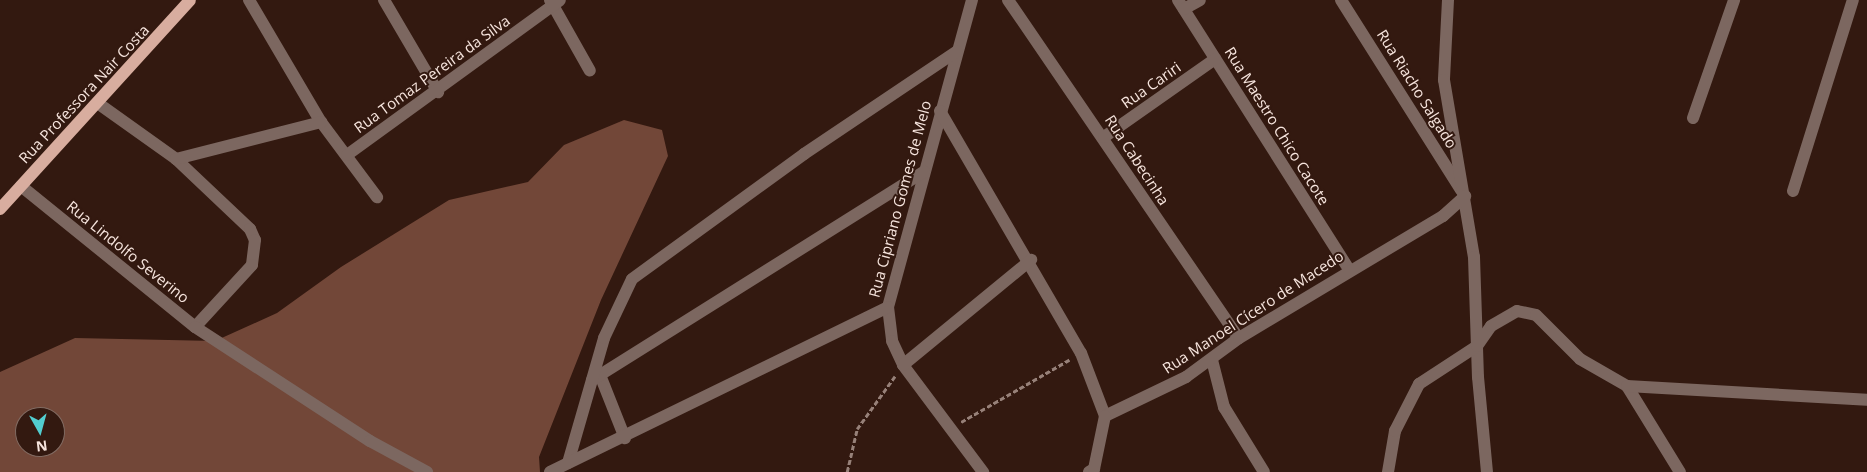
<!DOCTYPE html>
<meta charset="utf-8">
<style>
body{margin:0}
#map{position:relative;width:1867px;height:472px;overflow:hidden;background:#331910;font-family:"Open Sans",sans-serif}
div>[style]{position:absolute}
.water>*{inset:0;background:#724738}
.path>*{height:2.5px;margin-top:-1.25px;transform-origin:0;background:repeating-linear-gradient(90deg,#978179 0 5px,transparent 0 7.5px)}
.minor>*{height:12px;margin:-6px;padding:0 6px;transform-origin:6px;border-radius:6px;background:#7c6760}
.major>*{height:12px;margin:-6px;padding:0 6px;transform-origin:6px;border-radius:6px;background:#d8ad9f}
span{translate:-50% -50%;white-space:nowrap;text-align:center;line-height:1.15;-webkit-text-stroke:4px #331910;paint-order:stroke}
.street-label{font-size:15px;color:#f7e5de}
.north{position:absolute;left:15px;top:407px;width:50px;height:50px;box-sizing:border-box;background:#331910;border:1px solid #816b62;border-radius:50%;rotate:173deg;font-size:14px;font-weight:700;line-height:20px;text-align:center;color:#f7e5de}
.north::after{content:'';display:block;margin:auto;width:18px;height:22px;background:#52cdcf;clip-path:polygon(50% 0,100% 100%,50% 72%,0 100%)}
</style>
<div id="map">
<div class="water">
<i style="clip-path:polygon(evenodd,624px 120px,662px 130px,668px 156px,601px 300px,539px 457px,540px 472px,0 472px,0 372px,75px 338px,215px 341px,277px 313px,341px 267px,449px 200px,528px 182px,564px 145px,624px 120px,25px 417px,55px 417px,55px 447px,25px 447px,25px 417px)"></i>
</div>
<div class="path">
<i style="left:961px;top:422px;width:125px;rotate:-29.9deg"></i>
<i style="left:847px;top:472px;width:44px;rotate:-76.9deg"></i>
<i style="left:857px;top:429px;width:65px;rotate:-54.4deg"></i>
</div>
<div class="minor">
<i style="left:249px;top:0;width:142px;rotate:59.5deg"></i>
<i style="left:321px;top:122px;width:94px;rotate:53.3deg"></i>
<i style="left:384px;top:0;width:107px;rotate:59.6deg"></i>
<i style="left:550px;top:0;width:81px;rotate:60.6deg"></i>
<i style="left:972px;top:0;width:318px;rotate:105.3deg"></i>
<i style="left:888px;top:307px;width:34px;rotate:83deg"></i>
<i style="left:892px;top:341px;width:26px;rotate:65deg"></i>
<i style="left:903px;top:365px;width:134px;rotate:53.2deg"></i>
<i style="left:1008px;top:0;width:409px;rotate:55.7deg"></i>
<i style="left:1178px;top:0;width:319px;rotate:57.6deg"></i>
<i style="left:1341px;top:0;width:225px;rotate:57.7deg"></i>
<i style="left:1448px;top:0;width:80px;rotate:92.9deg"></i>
<i style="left:1444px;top:80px;width:180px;rotate:80.4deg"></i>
<i style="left:1474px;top:257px;width:120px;rotate:88.1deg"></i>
<i style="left:1478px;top:377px;width:95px;rotate:84.6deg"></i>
<i style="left:1184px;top:9px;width:18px;rotate:-29deg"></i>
<i style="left:99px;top:104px;width:95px;rotate:35.5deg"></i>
<i style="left:176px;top:159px;width:102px;rotate:43.4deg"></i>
<i style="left:250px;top:229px;width:12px;rotate:66deg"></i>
<i style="left:255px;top:240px;width:25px;rotate:97deg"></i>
<i style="left:252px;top:265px;width:84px;rotate:132.6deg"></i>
<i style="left:940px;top:111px;width:280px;rotate:59.8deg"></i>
<i style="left:1081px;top:353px;width:67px;rotate:69.1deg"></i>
<i style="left:1693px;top:118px;width:125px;rotate:-70.8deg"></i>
<i style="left:1104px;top:137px;width:136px;rotate:-35.1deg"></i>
<i style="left:347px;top:155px;width:263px;rotate:-36deg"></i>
<i style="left:176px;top:159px;width:150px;rotate:-14.3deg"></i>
<i style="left:21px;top:186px;width:224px;rotate:39deg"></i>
<i style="left:195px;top:327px;width:209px;rotate:33.1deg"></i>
<i style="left:370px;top:441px;width:65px;rotate:28.5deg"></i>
<i style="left:1793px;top:191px;width:200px;rotate:-72.6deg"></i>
<i style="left:1212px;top:360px;width:49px;rotate:75.7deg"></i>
<i style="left:1224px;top:407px;width:76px;rotate:58.4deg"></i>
<i style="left:903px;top:365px;width:166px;rotate:-39.4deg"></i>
<i style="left:600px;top:375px;width:68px;rotate:68.4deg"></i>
<i style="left:592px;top:380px;width:392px;rotate:-32.1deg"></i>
<i style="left:1627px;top:386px;width:101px;rotate:58.4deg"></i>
<i style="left:1105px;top:416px;width:90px;rotate:-25.7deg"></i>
<i style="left:1186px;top:377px;width:66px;rotate:-36.3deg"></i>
<i style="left:1239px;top:338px;width:238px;rotate:-30.9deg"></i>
<i style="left:1443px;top:216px;width:30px;rotate:-42deg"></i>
<i style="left:568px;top:463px;width:130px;rotate:-73.9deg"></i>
<i style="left:604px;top:338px;width:65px;rotate:-64.6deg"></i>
<i style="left:632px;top:279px;width:213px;rotate:-36deg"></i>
<i style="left:804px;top:154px;width:184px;rotate:-33.9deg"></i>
<i style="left:550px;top:472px;width:376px;rotate:-26deg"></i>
<i style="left:1089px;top:472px;width:6px;rotate:-31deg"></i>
<i style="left:1094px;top:469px;width:54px;rotate:-78.3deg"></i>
<i style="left:1388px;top:472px;width:42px;rotate:-80.3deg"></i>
<i style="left:1395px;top:431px;width:53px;rotate:-62.9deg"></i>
<i style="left:1419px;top:384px;width:69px;rotate:-33.2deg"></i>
<i style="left:1477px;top:346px;width:24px;rotate:-55deg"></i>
<i style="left:1491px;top:326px;width:30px;rotate:-30deg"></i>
<i style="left:1517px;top:311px;width:19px;rotate:12deg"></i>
<i style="left:1536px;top:315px;width:62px;rotate:45deg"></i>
<i style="left:1580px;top:359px;width:54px;rotate:29.9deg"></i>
<i style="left:1627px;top:386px;width:240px;rotate:3.3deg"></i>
</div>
<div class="major">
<i style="left:0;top:209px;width:282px;rotate:-47.7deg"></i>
</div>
<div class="street-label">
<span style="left:432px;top:74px;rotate:-36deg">Rua Tomaz Pereira da Silva</span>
<span style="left:1151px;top:85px;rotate:-35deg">Rua Cariri</span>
<span style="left:1417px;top:89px;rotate:58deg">Rua Riacho Salgado</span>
<span style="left:84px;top:94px;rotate:-47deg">Rua Professora Nair Costa</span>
<span style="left:1277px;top:126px;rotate:58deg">Rua Maestro Chico Cacote</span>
<span style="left:1137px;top:160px;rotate:57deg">Rua Cabecinha</span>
<span style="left:900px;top:199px;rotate:-75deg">Rua Cipriano Gomes de Melo</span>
<span style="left:128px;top:252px;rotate:39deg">Rua Lindolfo Severino</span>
<span style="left:1253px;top:312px;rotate:-33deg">Rua Manoel Cícero de Macedo</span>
</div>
<div class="north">N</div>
</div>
